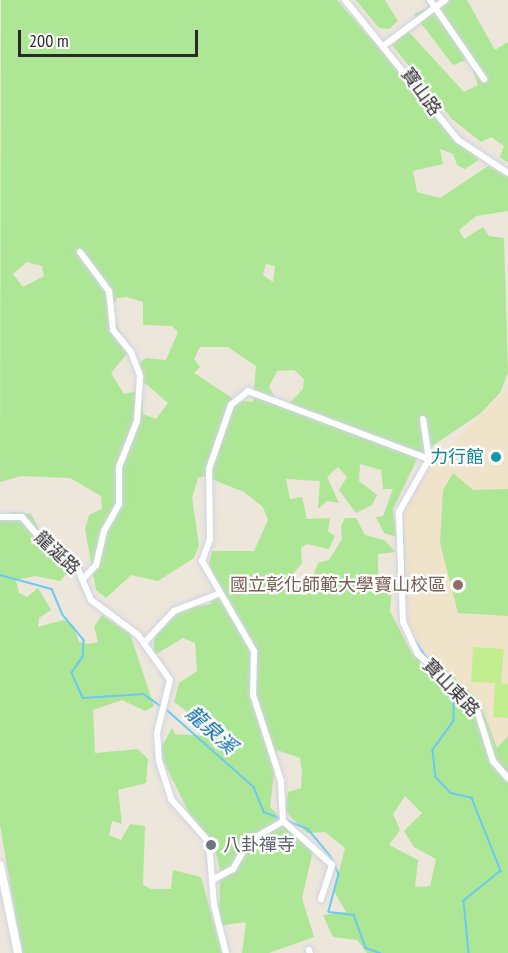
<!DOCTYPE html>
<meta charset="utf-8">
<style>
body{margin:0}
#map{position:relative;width:508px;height:953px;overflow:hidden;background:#ede6db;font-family:"PT Sans Narrow","Noto Sans TC",sans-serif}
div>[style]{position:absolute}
.education>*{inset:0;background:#efe4c9}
.green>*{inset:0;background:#ade695}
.pitch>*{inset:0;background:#c3ee90}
.stream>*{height:1.5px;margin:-0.75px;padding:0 0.75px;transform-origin:0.75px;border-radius:0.75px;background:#69caf4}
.roads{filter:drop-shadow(0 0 2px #d0d3e4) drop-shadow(0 0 2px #d0d3e4)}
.minor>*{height:6px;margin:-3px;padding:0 3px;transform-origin:3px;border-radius:3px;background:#fff}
.secondary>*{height:8px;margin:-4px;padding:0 4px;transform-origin:4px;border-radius:4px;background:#fff}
.dots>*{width:16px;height:16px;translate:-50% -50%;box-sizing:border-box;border:3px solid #fff;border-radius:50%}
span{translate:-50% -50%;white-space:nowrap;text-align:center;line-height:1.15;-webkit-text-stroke:4.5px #fff;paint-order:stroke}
.street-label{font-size:18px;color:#2a2a2a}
.culture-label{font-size:18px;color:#0d838f}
.right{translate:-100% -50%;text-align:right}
.education-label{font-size:18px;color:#785e54}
.worship-label{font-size:18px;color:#5b616d}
.left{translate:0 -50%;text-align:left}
.water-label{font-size:20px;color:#0766a1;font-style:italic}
.scale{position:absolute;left:18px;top:30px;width:180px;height:27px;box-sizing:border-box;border:3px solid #2a2a2a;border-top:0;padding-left:8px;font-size:18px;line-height:21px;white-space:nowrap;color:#2a2a2a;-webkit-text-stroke:4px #fff;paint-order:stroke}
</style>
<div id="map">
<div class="education">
<i style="clip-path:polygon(508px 388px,508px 736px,497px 749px,479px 700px,421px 648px,409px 624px,403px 513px,435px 460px)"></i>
</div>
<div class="green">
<i style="clip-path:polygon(evenodd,1px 0,337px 0,479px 160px,465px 169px,457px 165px,453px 154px,440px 149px,443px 164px,413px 171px,417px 192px,440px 198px,488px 166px,508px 176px,508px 211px,476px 216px,459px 230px,464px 239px,483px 227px,489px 236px,504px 238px,508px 373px,500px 393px,481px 413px,419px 455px,393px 509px,396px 537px,384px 533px,376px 517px,383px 516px,393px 489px,383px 489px,381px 470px,360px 464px,359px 481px,377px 495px,372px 505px,356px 513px,339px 490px,347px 477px,338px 467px,327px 477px,339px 503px,327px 501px,318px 509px,320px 481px,286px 479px,290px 499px,302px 497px,307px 519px,330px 518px,328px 531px,335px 536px,329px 549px,307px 544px,301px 548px,302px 563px,287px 581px,307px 593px,318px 563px,329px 560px,342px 539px,341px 526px,345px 518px,356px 518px,365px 535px,384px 540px,396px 552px,378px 554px,378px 576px,393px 576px,390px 611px,412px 654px,428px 665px,436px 661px,479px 700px,497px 748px,508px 736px,508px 953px,367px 953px,357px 940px,333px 937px,323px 915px,346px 912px,334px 891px,345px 848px,325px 832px,307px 833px,285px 811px,288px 792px,301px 788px,302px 773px,300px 758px,277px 750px,270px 807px,313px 851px,302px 898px,314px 937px,269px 953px,242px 953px,246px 922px,219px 926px,220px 870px,213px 842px,190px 815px,159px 752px,172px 728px,175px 734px,207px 736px,216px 719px,189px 713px,174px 702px,179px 683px,197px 671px,195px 643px,183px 638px,153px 656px,154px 642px,160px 623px,184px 608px,211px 604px,217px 584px,209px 564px,212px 551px,254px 551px,268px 520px,263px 507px,244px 492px,204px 476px,198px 478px,192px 498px,199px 545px,194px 558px,158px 581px,131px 575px,106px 598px,96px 590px,85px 529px,89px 515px,102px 509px,101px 496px,70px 478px,21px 476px,0 482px,1px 0,27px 262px,42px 266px,44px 276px,23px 287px,13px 274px,27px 262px,1px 0,266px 264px,275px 266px,273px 282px,263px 275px,266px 264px,1px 0,127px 297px,143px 302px,143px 325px,172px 326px,178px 332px,166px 360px,146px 358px,139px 363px,139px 378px,168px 403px,156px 419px,143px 414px,142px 390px,124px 394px,111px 373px,129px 351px,110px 311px,117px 298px,127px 297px,1px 0,200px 347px,228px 347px,256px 366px,253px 402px,235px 400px,194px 373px,200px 367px,194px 359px,200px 347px,1px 0,294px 370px,304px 379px,303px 389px,288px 405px,278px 403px,269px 387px,277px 371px,294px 370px,1px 0,405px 796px,422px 813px,404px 831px,414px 847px,436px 859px,430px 886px,415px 887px,418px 860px,389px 845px,400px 830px,393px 814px,405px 796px)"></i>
<i style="clip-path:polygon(356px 0,385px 0,398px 21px,389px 29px,379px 28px)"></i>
<i style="clip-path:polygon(425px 0,467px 0,495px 50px,508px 42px,508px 163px,500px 157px,504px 146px,491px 137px,481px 142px,452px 119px,392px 45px,407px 30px,464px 92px,478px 85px,469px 59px,453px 65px,414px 14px,429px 7px)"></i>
<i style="clip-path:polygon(453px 473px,473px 490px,508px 489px,508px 616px,458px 613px,440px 543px,443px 490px)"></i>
<i style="clip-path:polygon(13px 512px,31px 514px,44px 539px,73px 566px,60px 581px,35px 576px,16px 580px,19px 593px,27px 597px,38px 588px,51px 610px,39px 618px,38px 627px,64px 620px,73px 625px,79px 642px,89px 644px,98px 642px,94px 627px,102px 615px,130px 634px,154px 706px,145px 711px,122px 700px,93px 710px,95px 753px,138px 749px,148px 759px,146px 783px,118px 790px,122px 824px,112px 821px,109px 835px,121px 840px,130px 824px,145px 826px,143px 885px,151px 889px,171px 889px,173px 870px,201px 877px,222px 953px,22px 953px,0 825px,0 517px)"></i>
</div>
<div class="pitch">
<i style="clip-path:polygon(473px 647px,504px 649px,501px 683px,508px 684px,508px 718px,493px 717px,495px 683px,471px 682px)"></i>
</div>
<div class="stream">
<i style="left:403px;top:531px;width:58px;rotate:88deg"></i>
<i style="left:0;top:575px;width:54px;rotate:15.1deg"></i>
<i style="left:52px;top:589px;width:28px;rotate:67deg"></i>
<i style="left:63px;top:615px;width:33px;rotate:50deg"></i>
<i style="left:84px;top:640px;width:17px;rotate:93deg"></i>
<i style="left:83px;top:657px;width:19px;rotate:125deg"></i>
<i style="left:72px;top:673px;width:27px;rotate:66deg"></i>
<i style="left:83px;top:698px;width:61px;rotate:-3.8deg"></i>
<i style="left:144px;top:694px;width:22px;rotate:36deg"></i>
<i style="left:414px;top:639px;width:28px;rotate:55deg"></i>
<i style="left:433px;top:673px;width:37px;rotate:55deg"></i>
<i style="left:454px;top:703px;width:18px;rotate:90deg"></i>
<i style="left:454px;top:721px;width:36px;rotate:126deg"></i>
<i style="left:433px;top:750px;width:27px;rotate:84deg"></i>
<i style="left:436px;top:777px;width:22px;rotate:47deg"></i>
<i style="left:451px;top:793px;width:22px;rotate:13deg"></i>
<i style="left:472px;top:798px;width:79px;rotate:68.3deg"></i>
<i style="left:501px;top:871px;width:48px;rotate:141deg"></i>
<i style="left:464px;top:901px;width:52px;rotate:84.5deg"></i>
<i style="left:166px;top:709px;width:118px;rotate:41.6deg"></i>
<i style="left:254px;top:787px;width:27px;rotate:68deg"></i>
<i style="left:264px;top:812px;width:18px;rotate:22deg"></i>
<i style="left:288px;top:821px;width:22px;rotate:22deg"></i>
<i style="left:308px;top:829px;width:34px;rotate:50deg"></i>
<i style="left:330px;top:855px;width:21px;rotate:65deg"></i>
<i style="left:339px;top:874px;width:39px;rotate:105deg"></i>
<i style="left:329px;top:912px;width:25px;rotate:7deg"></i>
<i style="left:354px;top:915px;width:35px;rotate:70deg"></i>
<i style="left:366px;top:948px;width:15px;rotate:20deg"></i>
</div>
<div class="roads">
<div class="minor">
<i style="left:345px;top:0;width:180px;rotate:51.1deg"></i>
<i style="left:458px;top:140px;width:60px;rotate:33.4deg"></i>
<i style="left:430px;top:0;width:96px;rotate:55.6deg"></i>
<i style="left:386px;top:44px;width:74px;rotate:-36.7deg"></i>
<i style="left:80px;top:252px;width:49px;rotate:53.4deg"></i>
<i style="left:109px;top:291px;width:39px;rotate:84deg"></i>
<i style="left:113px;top:330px;width:28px;rotate:51deg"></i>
<i style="left:131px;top:352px;width:26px;rotate:69deg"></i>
<i style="left:140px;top:376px;width:45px;rotate:93.8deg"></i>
<i style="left:137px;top:421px;width:49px;rotate:111.4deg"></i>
<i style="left:119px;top:467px;width:37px;rotate:90deg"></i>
<i style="left:119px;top:504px;width:31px;rotate:119deg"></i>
<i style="left:104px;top:531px;width:35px;rotate:103deg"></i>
<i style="left:96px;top:565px;width:18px;rotate:133deg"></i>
<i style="left:423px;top:419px;width:40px;rotate:81.5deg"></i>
<i style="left:429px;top:459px;width:61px;rotate:119.5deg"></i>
<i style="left:399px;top:512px;width:110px;rotate:87.9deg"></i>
<i style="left:403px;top:622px;width:35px;rotate:65deg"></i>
<i style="left:418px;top:654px;width:81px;rotate:43.5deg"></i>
<i style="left:477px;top:710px;width:53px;rotate:72.6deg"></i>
<i style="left:493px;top:761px;width:23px;rotate:49deg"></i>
<i style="left:0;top:517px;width:22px"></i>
<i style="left:22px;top:517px;width:43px;rotate:49.7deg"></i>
<i style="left:50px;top:550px;width:32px;rotate:32deg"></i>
<i style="left:77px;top:567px;width:36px;rotate:67deg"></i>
<i style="left:91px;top:600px;width:59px;rotate:36.7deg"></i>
<i style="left:138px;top:635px;width:55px;rotate:54.6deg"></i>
<i style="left:170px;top:680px;width:55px;rotate:103.8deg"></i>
<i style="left:157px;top:733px;width:28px;rotate:86deg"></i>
<i style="left:159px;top:761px;width:40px;rotate:72deg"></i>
<i style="left:171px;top:799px;width:57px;rotate:48.5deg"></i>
<i style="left:209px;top:842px;width:63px;rotate:85.5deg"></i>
<i style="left:214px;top:905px;width:49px;rotate:76deg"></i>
<i style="left:144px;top:643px;width:44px;rotate:-46.8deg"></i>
<i style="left:174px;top:611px;width:47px;rotate:-21.1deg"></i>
<i style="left:283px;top:821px;width:40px;rotate:-92.9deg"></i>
<i style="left:281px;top:781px;width:90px;rotate:-108deg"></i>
<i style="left:253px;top:695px;width:44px;rotate:-88.7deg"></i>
<i style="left:254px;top:651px;width:104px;rotate:-120deg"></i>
<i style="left:202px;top:561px;width:23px;rotate:-70deg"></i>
<i style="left:210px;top:539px;width:70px;rotate:-90.8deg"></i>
<i style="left:209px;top:469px;width:68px;rotate:-71deg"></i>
<i style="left:231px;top:405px;width:22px;rotate:-39deg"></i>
<i style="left:248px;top:391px;width:193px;rotate:20.6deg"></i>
<i style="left:212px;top:880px;width:24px;rotate:-28deg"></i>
<i style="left:233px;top:869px;width:32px;rotate:-60deg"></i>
<i style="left:249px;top:841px;width:39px;rotate:-30deg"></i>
<i style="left:283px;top:821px;width:66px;rotate:41.9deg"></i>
<i style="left:332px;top:865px;width:36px;rotate:108deg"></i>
<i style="left:309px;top:950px;width:3px;rotate:72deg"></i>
</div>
<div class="secondary">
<i style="left:0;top:865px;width:90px;rotate:78.4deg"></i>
</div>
</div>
<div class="dots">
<i style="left:496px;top:457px;background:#0f9aa8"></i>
<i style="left:458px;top:585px;background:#8d6e63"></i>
<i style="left:211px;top:845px;background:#6b7280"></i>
</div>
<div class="street-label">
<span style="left:421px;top:92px;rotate:54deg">寶山路</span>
<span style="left:57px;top:553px;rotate:43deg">龍涎路</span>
<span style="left:451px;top:688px;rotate:46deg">寶山東路</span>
</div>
<div class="culture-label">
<span class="right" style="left:484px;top:457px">力行館</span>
</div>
<div class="education-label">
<span class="right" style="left:446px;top:585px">國立彰化師範大學寶山校區</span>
</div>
<div class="worship-label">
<span class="left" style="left:223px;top:845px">八卦禪寺</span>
</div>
<div class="water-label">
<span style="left:211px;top:730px;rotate:42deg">龍泉溪</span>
</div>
<div class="scale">200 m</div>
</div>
